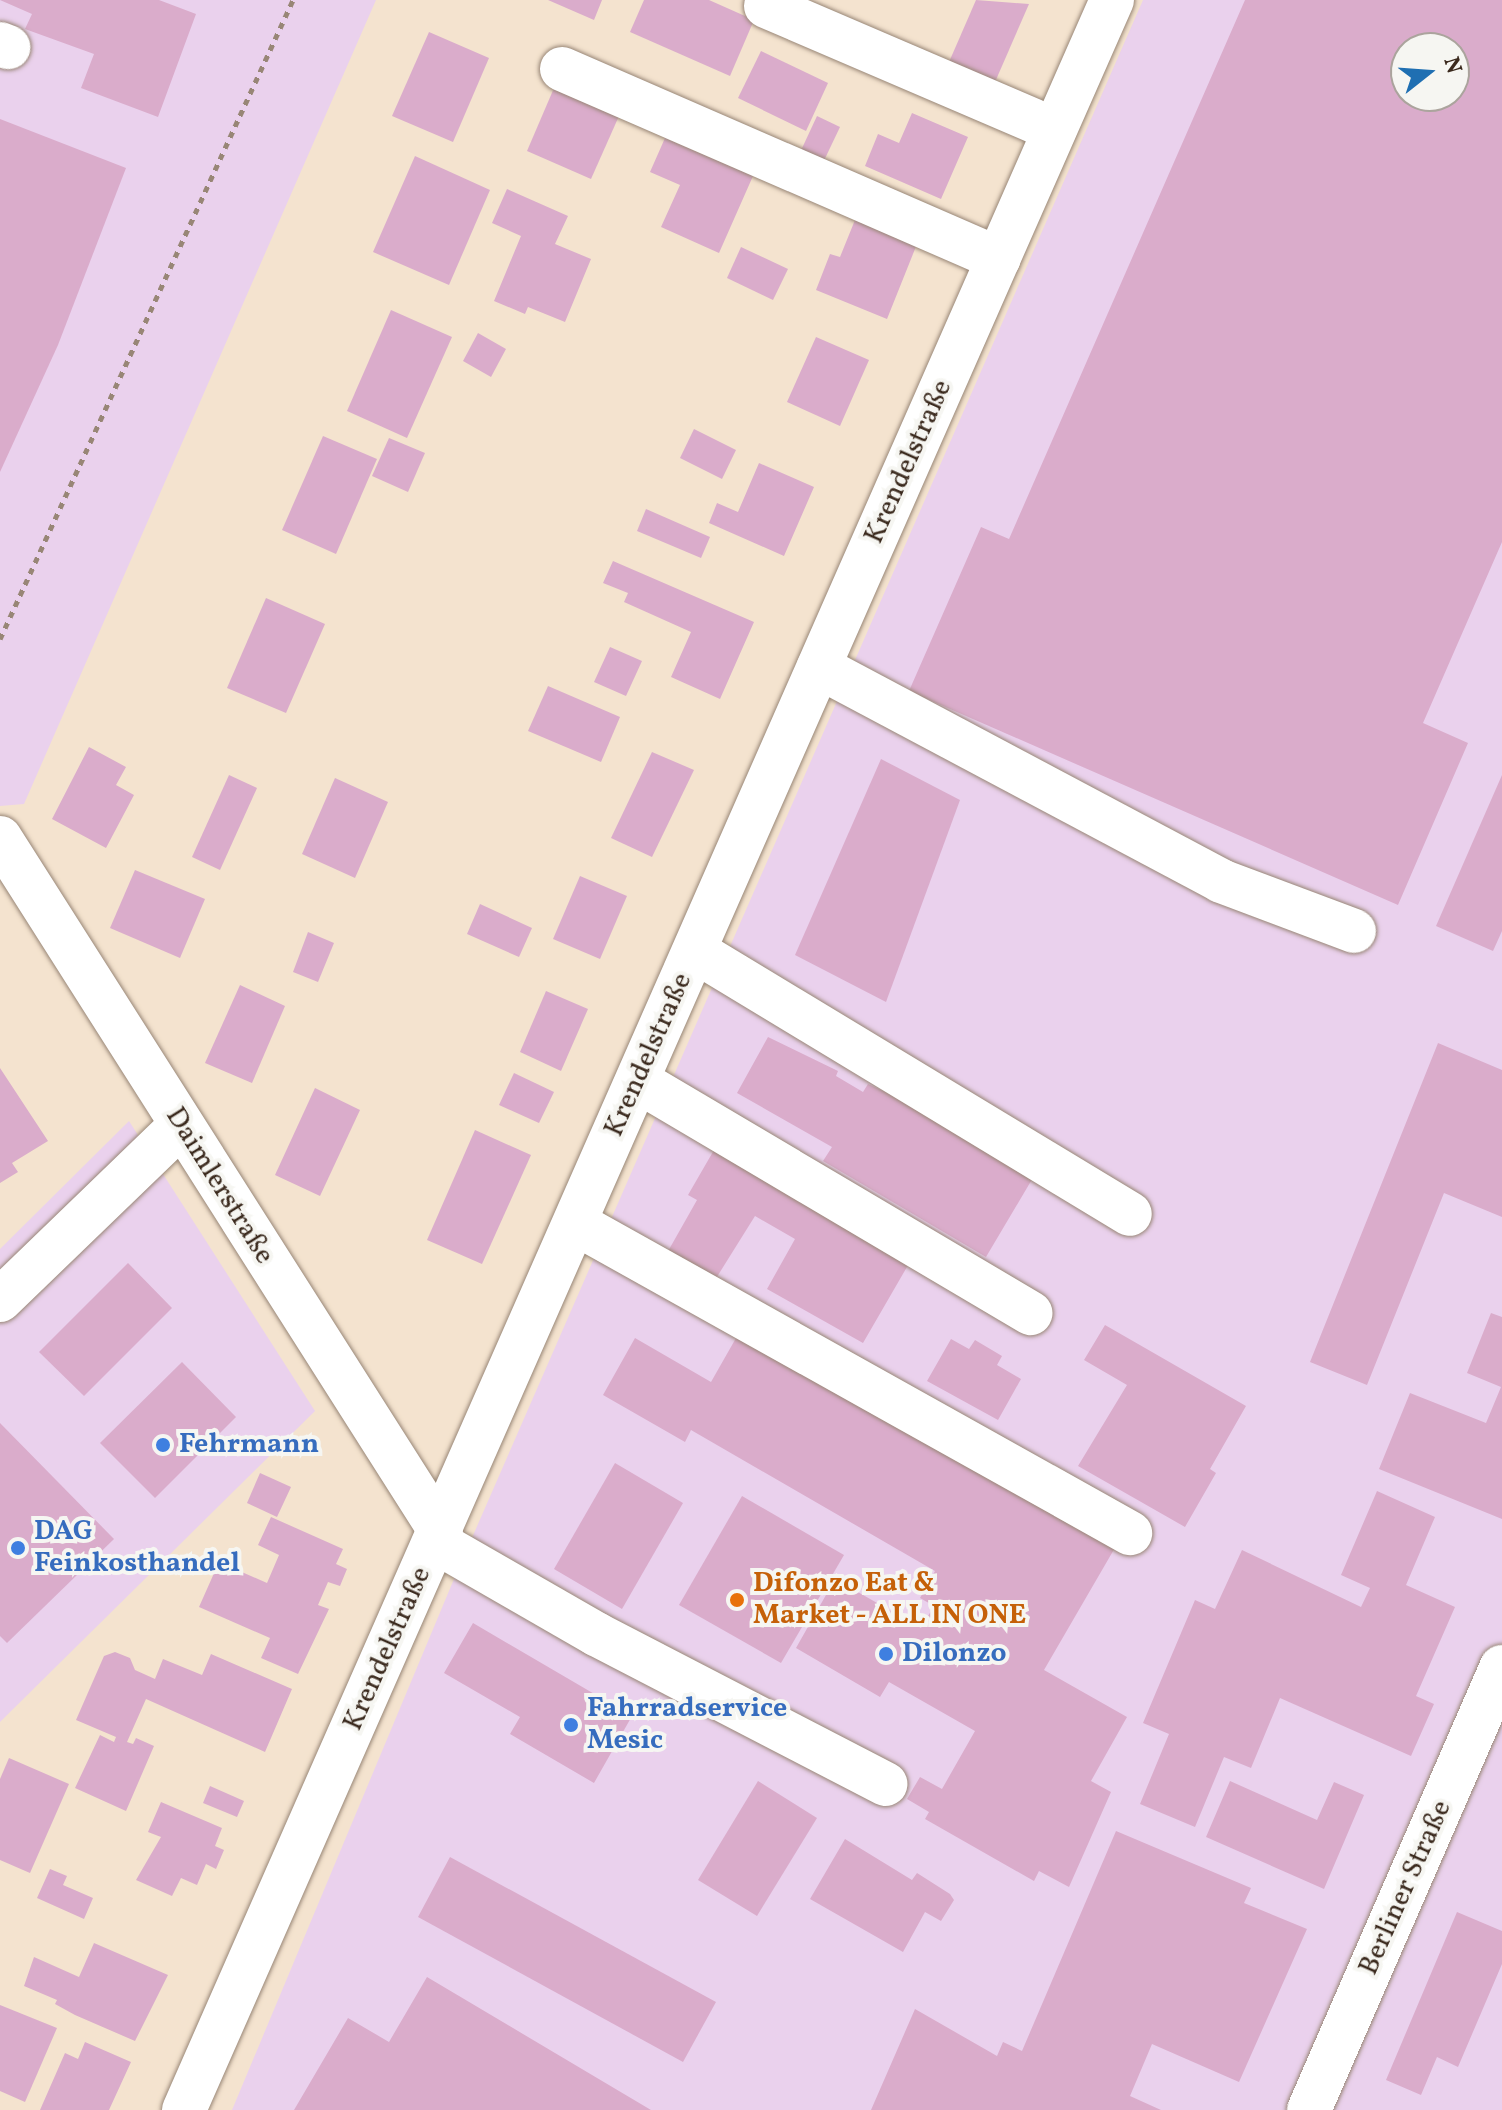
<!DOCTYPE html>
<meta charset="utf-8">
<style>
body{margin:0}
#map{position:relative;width:1502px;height:2110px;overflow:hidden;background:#f4e3cf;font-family:Vollkorn,serif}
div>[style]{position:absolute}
.built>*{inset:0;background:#ead1ed}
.building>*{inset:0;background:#daaccb}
.path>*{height:5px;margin-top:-2.5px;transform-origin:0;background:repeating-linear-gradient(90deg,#988676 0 6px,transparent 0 12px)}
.roads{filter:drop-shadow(0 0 2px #988676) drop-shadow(0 0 2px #988676)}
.minor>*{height:44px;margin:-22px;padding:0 22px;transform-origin:22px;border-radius:22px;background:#fff}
.dots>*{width:22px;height:22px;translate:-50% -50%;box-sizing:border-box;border:4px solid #f6f6f2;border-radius:50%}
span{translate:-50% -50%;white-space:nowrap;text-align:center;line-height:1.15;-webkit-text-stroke:8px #f6f6f2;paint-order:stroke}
.street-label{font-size:28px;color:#3b2a1e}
.shop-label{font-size:28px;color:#366cbe;font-weight:700}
.left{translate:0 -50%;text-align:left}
.food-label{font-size:28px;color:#c56008;font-weight:700}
.north{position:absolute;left:1390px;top:32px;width:80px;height:80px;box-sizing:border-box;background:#f6f6f2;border:2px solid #aba49d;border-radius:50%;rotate:73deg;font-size:22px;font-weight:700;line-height:32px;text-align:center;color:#3b2a1e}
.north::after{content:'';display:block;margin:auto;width:28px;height:36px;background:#1f6fb2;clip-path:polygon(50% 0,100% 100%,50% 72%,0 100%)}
</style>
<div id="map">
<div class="built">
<i style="clip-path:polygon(0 0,376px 0,24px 804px,0 806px)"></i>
<i style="clip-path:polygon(evenodd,1143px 0,1502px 0,1502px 2110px,232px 2110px,454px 1579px,1143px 0,1406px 48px,1454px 48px,1454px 96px,1406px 96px,1406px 48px)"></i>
<i style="clip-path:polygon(129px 1121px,315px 1411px,0 1722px,0 1249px)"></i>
</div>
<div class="building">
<i style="clip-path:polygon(0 0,159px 0,196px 14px,158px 117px,81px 88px,94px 54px,25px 29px,32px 14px)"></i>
<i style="clip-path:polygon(548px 0,602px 0,594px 20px)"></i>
<i style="clip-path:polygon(644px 0,709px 0,754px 20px,730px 76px,630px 32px)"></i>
<i style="clip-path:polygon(976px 0,1029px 4px,992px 89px,946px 69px)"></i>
<i style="clip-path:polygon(evenodd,1245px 0,1502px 0,1502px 542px,1423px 723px,1468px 743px,1398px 905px,909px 691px,981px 527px,1009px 539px,1245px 0,1406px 48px,1454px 48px,1454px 96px,1406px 96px,1406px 48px)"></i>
<i style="clip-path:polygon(429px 32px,489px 58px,453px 142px,392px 116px)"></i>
<i style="clip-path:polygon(761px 51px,828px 83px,806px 131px,738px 98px)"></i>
<i style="clip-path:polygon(554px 88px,619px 116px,591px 179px,527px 151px)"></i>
<i style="clip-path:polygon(912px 113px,968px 137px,941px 199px,865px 166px,878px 134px,899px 143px)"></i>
<i style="clip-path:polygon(817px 116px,840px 127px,820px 169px,797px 159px)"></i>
<i style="clip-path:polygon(0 119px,126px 168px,58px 345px,0 472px)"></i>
<i style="clip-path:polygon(665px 138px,753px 176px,719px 253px,661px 227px,680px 185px,650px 172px)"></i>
<i style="clip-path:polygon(415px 156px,490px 190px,449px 285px,373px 252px)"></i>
<i style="clip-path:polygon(507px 189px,568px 216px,555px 244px,591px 259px,565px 322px,528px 307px,525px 314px,494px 301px,521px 236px,492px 223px)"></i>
<i style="clip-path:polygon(855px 220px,917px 244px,887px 319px,816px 290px,830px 254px,840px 257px)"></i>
<i style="clip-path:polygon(741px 247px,788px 269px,773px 300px,727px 278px)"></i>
<i style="clip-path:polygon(391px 310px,452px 337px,407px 438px,347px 411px)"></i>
<i style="clip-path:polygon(478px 333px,506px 349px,491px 377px,463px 361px)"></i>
<i style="clip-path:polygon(816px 337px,869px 360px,840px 426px,787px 402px)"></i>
<i style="clip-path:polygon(694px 429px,736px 450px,722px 479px,680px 458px)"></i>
<i style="clip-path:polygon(323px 436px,377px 459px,336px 554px,282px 530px)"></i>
<i style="clip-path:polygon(389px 438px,425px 453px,408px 492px,372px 476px)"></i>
<i style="clip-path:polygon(759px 463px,814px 487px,784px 556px,709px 523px,717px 503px,738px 512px)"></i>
<i style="clip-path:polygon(646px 509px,710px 537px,701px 558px,637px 531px)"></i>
<i style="clip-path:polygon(613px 561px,754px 622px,720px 699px,671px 677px,691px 632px,624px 602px,628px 593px,603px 583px)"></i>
<i style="clip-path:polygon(266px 598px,325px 624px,286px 713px,227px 688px)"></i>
<i style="clip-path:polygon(610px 647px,642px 661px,626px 696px,594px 682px)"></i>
<i style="clip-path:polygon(548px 686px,620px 717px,601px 762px,528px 731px)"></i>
<i style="clip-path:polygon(89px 747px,126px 767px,116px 785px,134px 795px,106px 848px,52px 819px)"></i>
<i style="clip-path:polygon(652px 752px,694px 770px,652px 857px,611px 838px)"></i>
<i style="clip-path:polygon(881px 759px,960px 800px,886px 1002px,795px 955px)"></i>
<i style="clip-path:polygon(229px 775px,257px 788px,220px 870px,192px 857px)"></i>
<i style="clip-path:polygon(1502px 775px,1502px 931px,1493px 951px,1436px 926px)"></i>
<i style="clip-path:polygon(335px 778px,388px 802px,355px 878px,302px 854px)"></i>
<i style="clip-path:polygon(135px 870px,205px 899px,180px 958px,110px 928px)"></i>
<i style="clip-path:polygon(580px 876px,627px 896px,600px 959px,553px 939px)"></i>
<i style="clip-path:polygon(480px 904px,532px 928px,519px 957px,467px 934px)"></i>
<i style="clip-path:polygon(308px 932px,334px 943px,318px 982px,293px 972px)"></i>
<i style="clip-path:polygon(240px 985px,285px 1006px,252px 1083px,205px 1063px)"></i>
<i style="clip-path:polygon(546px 991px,588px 1009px,561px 1071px,520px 1052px)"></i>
<i style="clip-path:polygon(768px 1037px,838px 1071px,836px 1076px,863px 1092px,868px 1084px,896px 1097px,1034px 1176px,986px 1257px,823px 1161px,832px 1147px,737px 1093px)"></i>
<i style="clip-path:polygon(1438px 1043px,1502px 1070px,1502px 1217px,1444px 1193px,1367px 1385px,1310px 1362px)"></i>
<i style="clip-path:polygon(0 1068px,48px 1141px,12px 1163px,18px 1172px,0 1183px)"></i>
<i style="clip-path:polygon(514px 1073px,554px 1092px,539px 1123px,499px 1105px)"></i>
<i style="clip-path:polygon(315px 1088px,360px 1110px,320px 1196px,275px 1175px)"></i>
<i style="clip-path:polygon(475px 1130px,531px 1155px,482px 1264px,427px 1240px)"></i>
<i style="clip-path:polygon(714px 1150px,911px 1260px,863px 1343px,767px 1289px,795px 1239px,755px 1216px,715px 1280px,667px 1253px,697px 1200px,688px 1195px)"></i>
<i style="clip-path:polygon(128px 1263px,172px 1308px,84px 1396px,39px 1352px)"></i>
<i style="clip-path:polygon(1491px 1313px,1502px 1317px,1502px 1519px,1379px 1469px,1410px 1393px,1486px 1423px,1501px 1387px,1467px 1373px)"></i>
<i style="clip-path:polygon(1105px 1325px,1246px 1406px,1210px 1469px,1216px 1473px,1185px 1527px,1078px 1466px,1127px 1385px,1084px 1360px)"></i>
<i style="clip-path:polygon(740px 1331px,1116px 1546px,1044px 1670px,1127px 1717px,1091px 1781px,1111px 1792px,1069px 1887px,1039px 1871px,1034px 1881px,925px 1819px,929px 1812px,907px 1799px,920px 1777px,942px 1789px,975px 1731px,889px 1682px,880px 1697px,796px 1648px,835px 1579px,921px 1628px,934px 1606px,920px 1598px,935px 1571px,691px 1430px,685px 1442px,603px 1395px,635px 1338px,711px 1382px)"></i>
<i style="clip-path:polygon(951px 1339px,969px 1349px,975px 1340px,1002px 1356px,997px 1365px,1021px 1379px,998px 1420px,927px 1381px)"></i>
<i style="clip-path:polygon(182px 1362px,236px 1417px,155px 1498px,100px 1443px)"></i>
<i style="clip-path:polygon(0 1423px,114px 1539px,7px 1643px,0 1636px)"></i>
<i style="clip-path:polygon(615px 1463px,683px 1503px,622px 1609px,554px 1569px)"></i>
<i style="clip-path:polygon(260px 1473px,291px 1487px,277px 1517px,247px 1503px)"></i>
<i style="clip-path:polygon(1377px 1491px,1435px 1517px,1406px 1585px,1455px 1607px,1416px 1696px,1434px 1704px,1411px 1756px,1280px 1698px,1251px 1768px,1224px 1757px,1195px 1827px,1140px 1804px,1169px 1734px,1143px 1723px,1195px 1600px,1215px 1609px,1242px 1550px,1361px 1607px,1370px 1588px,1341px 1575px)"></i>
<i style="clip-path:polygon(742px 1496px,844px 1555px,781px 1663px,679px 1605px)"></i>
<i style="clip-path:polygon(271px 1517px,343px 1549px,336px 1564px,347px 1569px,340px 1586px,328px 1582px,318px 1605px,329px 1609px,298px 1674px,261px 1658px,270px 1638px,199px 1607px,219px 1562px,267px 1583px,279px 1555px,258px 1545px)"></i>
<i style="clip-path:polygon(473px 1623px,632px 1716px,594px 1783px,510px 1734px,520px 1717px,444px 1673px)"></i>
<i style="clip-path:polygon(115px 1652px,130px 1658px,135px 1670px,155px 1679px,163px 1659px,202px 1675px,211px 1654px,292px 1689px,265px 1752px,146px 1699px,127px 1742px,133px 1744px,136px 1738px,154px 1746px,126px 1811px,75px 1788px,100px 1735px,114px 1742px,116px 1737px,76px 1720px,104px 1656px)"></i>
<i style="clip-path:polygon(9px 1758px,69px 1784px,30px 1873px,0 1860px,0 1779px)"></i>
<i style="clip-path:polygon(758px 1781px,817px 1818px,757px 1916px,698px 1880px)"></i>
<i style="clip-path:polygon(1230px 1781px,1317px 1820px,1334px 1782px,1364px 1795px,1324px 1889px,1206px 1837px)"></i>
<i style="clip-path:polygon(210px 1786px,244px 1801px,237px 1817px,203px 1803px)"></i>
<i style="clip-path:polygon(161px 1802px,222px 1828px,215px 1846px,224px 1850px,216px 1869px,206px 1864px,197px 1885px,181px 1878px,172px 1896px,136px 1880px,161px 1837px,148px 1832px)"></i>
<i style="clip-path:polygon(1116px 1831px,1251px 1888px,1244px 1903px,1307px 1929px,1239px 2082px,1152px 2044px,1130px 2096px,1161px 2110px,871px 2110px,915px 2009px,997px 2056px,1003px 2042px,1022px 2051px)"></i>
<i style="clip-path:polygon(845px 1839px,912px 1880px,917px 1873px,950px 1894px,954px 1900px,941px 1921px,925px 1912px,903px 1952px,810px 1899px)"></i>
<i style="clip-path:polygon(450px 1857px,716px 2002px,683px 2062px,418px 1917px)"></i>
<i style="clip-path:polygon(50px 1869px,67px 1876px,63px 1885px,93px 1898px,84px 1919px,37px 1898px)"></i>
<i style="clip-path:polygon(1457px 1912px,1502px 1931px,1502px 1964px,1458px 2067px,1437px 2057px,1421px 2095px,1386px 2080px)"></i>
<i style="clip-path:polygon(94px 1943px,168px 1975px,135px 2041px,75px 2015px,55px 2004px,57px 2000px,24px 1986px,34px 1957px,79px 1977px)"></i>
<i style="clip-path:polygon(427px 1977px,651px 2110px,294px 2110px,348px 2018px,389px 2042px)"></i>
<i style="clip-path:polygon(0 2005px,57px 2028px,25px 2102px,0 2091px)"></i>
<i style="clip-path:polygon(85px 2042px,131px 2062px,109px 2110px,40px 2110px,65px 2053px,78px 2059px)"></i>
</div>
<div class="path">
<i style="left:0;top:639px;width:703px;rotate:-65.37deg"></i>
</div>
<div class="roads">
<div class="minor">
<i style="left:766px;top:6px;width:314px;rotate:23.2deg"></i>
<i style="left:0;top:44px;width:9px;rotate:21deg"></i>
<i style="left:562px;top:69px;width:476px;rotate:23.5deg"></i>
<i style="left:819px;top:667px;width:455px;rotate:28deg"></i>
<i style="left:1221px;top:881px;width:142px;rotate:20.6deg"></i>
<i style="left:0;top:838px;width:822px;rotate:57.57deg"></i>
<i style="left:695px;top:951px;width:508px;rotate:31.16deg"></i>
<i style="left:638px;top:1081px;width:456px;rotate:30.6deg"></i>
<i style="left:575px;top:1223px;width:636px;rotate:29.19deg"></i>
<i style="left:0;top:1300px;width:250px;rotate:-44deg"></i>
<i style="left:436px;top:1542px;width:185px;rotate:29.9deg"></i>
<i style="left:596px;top:1634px;width:326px;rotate:27.4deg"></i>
<i style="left:184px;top:2110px;width:2305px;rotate:-66.26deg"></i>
<i style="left:1309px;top:2110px;width:483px;rotate:-66.5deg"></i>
</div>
</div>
<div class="dots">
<i style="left:163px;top:1445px;background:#3f7fe0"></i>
<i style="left:18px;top:1548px;background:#3f7fe0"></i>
<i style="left:737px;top:1600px;background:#e8710a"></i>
<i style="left:886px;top:1654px;background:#3f7fe0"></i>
<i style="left:571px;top:1725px;background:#3f7fe0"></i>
</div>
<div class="street-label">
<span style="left:909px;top:462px;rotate:-66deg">Krendelstraße</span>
<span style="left:649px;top:1055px;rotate:-66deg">Krendelstraße</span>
<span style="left:219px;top:1186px;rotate:58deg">Daimlerstraße</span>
<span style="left:388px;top:1649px;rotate:-66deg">Krendelstraße</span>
<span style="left:1406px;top:1888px;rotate:-66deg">Berliner Straße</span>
</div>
<div class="shop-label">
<span class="left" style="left:179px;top:1445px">Fehrmann</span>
<span class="left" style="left:34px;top:1548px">DAG<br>Feinkosthandel</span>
<span class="left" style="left:902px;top:1654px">Dilonzo</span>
<span class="left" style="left:587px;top:1725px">Fahrradservice<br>Mesic</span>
</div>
<div class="food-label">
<span class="left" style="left:753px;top:1600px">Difonzo Eat &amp;<br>Market - ALL IN ONE</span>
</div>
<div class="north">N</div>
</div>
